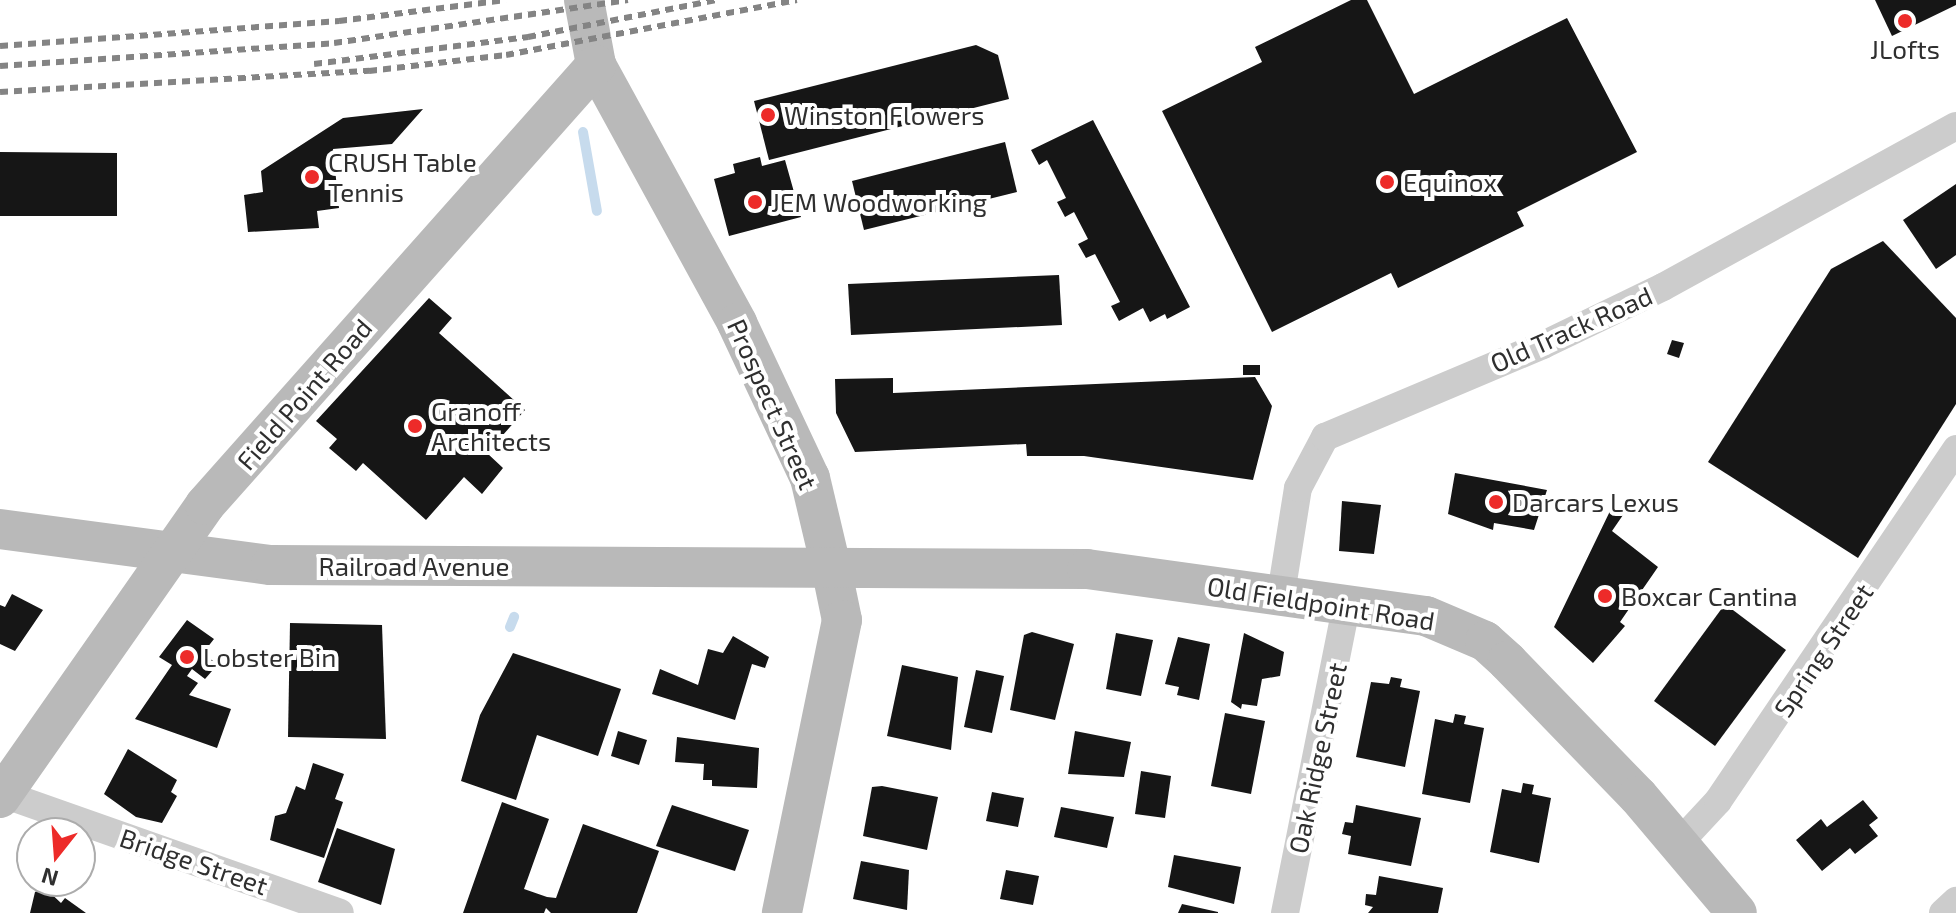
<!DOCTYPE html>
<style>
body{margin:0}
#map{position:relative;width:1956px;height:913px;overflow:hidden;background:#fff;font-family:"Exo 2",sans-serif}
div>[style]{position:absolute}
.stream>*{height:10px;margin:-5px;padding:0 5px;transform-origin:5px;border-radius:5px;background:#c7dbed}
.building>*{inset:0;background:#161616}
.street>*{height:28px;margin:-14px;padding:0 14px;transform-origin:14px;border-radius:14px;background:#ccc}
.secondary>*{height:40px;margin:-20px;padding:0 20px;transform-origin:20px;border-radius:20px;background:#b9b9b9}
.rail>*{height:6px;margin-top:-3px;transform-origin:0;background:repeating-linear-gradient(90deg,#848484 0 8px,transparent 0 14px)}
.dots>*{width:22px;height:22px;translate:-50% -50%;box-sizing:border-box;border:4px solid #fff;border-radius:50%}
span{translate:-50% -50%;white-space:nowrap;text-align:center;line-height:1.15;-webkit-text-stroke:8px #fff;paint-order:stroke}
.poi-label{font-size:26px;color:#2f2f2f}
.left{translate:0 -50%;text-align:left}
.street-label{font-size:26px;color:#2f2f2f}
.north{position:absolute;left:16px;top:817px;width:80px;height:80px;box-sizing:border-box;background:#fff;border:2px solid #acacac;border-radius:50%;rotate:197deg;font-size:22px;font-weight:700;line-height:32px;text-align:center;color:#2f2f2f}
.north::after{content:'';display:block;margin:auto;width:28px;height:36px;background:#ed2b29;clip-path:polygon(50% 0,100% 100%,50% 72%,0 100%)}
</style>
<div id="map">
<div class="stream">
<i style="left:583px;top:132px;width:80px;rotate:80deg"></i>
<i style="left:510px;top:627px;width:11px;rotate:-68deg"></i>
</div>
<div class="building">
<i style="clip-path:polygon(1351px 0,1367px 0,1414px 94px,1567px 18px,1637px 152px,1517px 212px,1524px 226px,1398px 288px,1391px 273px,1272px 332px,1162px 111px,1262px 62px,1255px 47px)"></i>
<i style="clip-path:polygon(1875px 0,1956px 0,1956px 5px,1892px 36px)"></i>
<i style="clip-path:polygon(976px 45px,998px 55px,1009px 99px,769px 160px,754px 101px)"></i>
<i style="clip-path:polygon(423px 109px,392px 144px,333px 149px,339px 208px,317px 211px,319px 228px,248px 232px,244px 195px,263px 192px,261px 171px,343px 118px)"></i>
<i style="clip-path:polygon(1093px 120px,1190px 307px,1167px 319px,1165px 314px,1150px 322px,1143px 308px,1119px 321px,1111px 306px,1120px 302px,1095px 254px,1086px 258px,1078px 244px,1088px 239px,1074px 212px,1065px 217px,1057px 202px,1066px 198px,1047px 160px,1039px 165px,1031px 150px)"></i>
<i style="clip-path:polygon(1005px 142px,1017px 192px,864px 230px,852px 181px)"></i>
<i style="clip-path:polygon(0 152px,117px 153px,117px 216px,0 216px)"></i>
<i style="clip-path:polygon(760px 157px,762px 166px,785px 160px,801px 217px,729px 236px,714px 179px,735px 173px,733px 164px)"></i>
<i style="clip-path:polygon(1956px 184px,1956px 255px,1936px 269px,1903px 220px)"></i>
<i style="clip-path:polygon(1883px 241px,1956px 318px,1956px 404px,1858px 558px,1708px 462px,1831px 269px)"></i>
<i style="clip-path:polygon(1059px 275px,1062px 325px,851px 335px,848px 284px)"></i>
<i style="clip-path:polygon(429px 298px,452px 318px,439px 333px,525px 410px,487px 453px,503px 468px,482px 494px,464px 477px,426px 520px,363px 463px,356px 471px,329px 448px,337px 439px,316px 421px)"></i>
<i style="clip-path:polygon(1672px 340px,1684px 343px,1679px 358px,1667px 354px)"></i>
<i style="clip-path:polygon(1243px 365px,1260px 365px,1260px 375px,1243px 375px)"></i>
<i style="clip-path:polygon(1255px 377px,1272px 406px,1253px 480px,1084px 456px,1027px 456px,1026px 444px,855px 452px,836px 413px,835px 379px,893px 378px,893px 393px)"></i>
<i style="clip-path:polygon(1455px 473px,1547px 490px,1534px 530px,1494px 523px,1493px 530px,1448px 514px)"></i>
<i style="clip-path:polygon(1342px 501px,1381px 505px,1374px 554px,1339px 551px)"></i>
<i style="clip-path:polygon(1611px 509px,1623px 515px,1612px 531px,1658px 567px,1620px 622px,1625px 626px,1593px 663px,1554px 627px)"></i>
<i style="clip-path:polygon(12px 594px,43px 610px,15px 651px,0 644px,0 605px,5px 607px)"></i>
<i style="clip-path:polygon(1725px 604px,1786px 650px,1715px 746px,1654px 701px)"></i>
<i style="clip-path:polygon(187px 620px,214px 639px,203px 653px,213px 661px,212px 671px,205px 679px,192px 669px,187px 676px,198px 683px,189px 695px,231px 709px,217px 748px,135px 719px,172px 665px,159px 657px)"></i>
<i style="clip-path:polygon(290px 623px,382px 625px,386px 739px,288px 737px)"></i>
<i style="clip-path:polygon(1032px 632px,1074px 644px,1055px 720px,1010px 710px,1024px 635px)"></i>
<i style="clip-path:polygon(1116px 633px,1153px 640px,1141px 696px,1106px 689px)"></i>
<i style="clip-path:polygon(1244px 633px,1284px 652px,1280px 676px,1262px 679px,1257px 706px,1242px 704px,1241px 709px,1231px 702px)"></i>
<i style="clip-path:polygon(733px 636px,769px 657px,765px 668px,752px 664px,735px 720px,652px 694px,660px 669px,698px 685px,708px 649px,723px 653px)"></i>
<i style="clip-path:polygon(1178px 637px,1210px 644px,1199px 700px,1177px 695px,1179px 687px,1165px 684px)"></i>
<i style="clip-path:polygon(513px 653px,621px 689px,598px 756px,537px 735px,516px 800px,461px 781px,480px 715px)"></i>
<i style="clip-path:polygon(902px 665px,958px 677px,951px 750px,887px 736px)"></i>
<i style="clip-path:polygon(976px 670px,1004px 676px,992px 733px,964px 727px)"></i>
<i style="clip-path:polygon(1391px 677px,1402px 679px,1400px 687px,1420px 691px,1405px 767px,1356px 757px,1371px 682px,1389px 684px)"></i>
<i style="clip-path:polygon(1225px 713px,1265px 721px,1251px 794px,1211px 786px)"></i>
<i style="clip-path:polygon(1455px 714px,1466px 716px,1464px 724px,1484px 728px,1470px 803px,1422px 794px,1435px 719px,1453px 723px)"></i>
<i style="clip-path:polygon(618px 731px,647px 740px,639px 765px,611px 756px)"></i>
<i style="clip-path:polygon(1075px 731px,1131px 742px,1124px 777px,1068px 774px)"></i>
<i style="clip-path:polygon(677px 737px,759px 748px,757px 788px,712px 786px,712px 780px,703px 780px,704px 764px,675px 762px)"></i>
<i style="clip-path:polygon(128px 749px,177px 780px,171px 792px,177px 796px,162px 823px,136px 817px,104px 794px)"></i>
<i style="clip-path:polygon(313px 763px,344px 774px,335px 799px,343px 802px,324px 858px,270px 840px,275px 816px,286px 813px,296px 786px,305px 790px)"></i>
<i style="clip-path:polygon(1141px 771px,1171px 776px,1165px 818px,1135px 814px)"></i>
<i style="clip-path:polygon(1523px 783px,1534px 785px,1532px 794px,1551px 798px,1539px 863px,1490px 852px,1502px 789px,1521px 793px)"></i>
<i style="clip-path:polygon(882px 786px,938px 797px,927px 850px,863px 836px,872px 787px)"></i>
<i style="clip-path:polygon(992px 792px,1024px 798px,1018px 827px,986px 821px)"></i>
<i style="clip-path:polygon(1863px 800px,1878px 818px,1869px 825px,1878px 836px,1855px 854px,1850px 848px,1822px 871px,1796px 840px,1821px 819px,1827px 827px)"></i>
<i style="clip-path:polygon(502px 802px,549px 819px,524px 889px,547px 897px,556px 898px,583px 824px,659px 851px,637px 913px,551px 913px,546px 908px,544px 913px,463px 913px)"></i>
<i style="clip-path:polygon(672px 805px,749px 830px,735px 871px,656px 846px)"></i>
<i style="clip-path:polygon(1356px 805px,1421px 818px,1411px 866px,1348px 854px,1351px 836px,1342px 834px,1345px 822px,1353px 823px)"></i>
<i style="clip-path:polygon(1061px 807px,1114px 817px,1107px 848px,1054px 837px)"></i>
<i style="clip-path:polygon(337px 828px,395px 849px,381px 905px,318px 882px)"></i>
<i style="clip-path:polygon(1174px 855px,1241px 867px,1234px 904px,1168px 887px)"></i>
<i style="clip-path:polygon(861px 861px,909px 870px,907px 910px,853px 899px)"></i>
<i style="clip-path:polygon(1006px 870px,1039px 876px,1033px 905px,1000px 899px)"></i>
<i style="clip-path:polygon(1379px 876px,1443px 888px,1438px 913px,1368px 913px,1373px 907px,1365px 905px,1366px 894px,1376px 895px)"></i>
<i style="clip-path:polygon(45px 888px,61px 903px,65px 898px,86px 913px,30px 913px,35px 892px)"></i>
<i style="clip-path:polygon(1182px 904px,1218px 912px,1218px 913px,1178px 913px)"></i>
</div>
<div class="street">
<i style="left:1281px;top:594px;width:107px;rotate:-80.9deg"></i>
<i style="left:1298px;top:488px;width:58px;rotate:-62.1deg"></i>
<i style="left:1325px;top:437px;width:237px;rotate:-22.9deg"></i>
<i style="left:1543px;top:345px;width:133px;rotate:-25.8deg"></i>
<i style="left:1663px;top:287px;width:334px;rotate:-28.8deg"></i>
<i style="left:3px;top:794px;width:357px;rotate:19.4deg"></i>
<i style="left:1679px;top:843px;width:57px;rotate:-47.1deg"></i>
<i style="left:1718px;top:801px;width:425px;rotate:-55.9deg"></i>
<i style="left:1285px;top:913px;width:316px;rotate:-78.7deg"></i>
<i style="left:1943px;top:913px;width:18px;rotate:-43deg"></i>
</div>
<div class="secondary">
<i style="left:584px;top:0;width:66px;rotate:79.5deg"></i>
<i style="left:596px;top:65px;width:294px;rotate:61.3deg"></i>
<i style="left:737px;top:323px;width:171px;rotate:64.8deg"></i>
<i style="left:810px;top:478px;width:91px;rotate:76.7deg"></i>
<i style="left:831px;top:567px;width:54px;rotate:78.3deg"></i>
<i style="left:842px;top:620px;width:299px;rotate:101.6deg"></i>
<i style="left:0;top:529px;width:273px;rotate:7.6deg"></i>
<i style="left:271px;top:565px;width:816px;rotate:0.28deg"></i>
<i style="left:1087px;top:569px;width:342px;rotate:7.9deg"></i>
<i style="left:1426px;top:616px;width:64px;rotate:23deg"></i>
<i style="left:1485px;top:641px;width:30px;rotate:42deg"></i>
<i style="left:1507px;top:661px;width:188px;rotate:45.9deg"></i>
<i style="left:1638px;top:796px;width:153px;rotate:49.8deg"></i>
<i style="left:0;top:798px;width:358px;rotate:-55deg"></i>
<i style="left:205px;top:505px;width:589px;rotate:-48.37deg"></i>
</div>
<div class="rail">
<i style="left:0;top:46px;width:340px;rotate:-4.2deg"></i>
<i style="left:339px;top:21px;width:168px;rotate:-7.2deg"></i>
<i style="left:314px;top:64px;width:216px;rotate:-7.2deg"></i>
<i style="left:528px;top:37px;width:193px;rotate:-11.1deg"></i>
<i style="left:0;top:66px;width:335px;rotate:-3.9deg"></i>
<i style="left:334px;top:43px;width:297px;rotate:-8.3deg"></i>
<i style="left:0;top:92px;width:370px;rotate:-3.3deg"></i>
<i style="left:369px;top:71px;width:138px;rotate:-6.7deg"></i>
<i style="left:506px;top:55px;width:296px;rotate:-10.7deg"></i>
</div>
<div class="dots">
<i style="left:1905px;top:21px;background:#ed2b29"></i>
<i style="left:768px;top:115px;background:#ed2b29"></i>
<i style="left:312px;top:177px;background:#ed2b29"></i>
<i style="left:1387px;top:182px;background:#ed2b29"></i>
<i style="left:755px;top:202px;background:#ed2b29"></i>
<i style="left:415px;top:426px;background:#ed2b29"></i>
<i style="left:1496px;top:502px;background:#ed2b29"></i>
<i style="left:1605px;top:596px;background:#ed2b29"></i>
<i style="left:187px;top:657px;background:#ed2b29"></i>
</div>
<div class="poi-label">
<span style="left:1905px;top:49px">JLofts</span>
<span class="left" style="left:784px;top:115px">Winston Flowers</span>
<span class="left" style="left:328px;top:177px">CRUSH Table<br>Tennis</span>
<span class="left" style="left:1403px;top:182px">Equinox</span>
<span class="left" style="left:771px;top:202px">JEM Woodworking</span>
<span class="left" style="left:431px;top:426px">Granoff<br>Architects</span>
<span class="left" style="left:1512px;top:502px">Darcars Lexus</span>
<span class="left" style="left:1621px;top:596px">Boxcar Cantina</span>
<span class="left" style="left:203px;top:657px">Lobster Bin</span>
</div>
<div class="street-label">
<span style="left:1571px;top:329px;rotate:-24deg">Old Track Road</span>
<span style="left:304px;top:394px;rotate:-49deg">Field Point Road</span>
<span style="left:773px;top:404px;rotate:66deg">Prospect Street</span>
<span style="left:414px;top:566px">Railroad Avenue</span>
<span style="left:1321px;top:603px;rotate:9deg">Old Fieldpoint Road</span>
<span style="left:1823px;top:650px;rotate:-56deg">Spring Street</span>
<span style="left:1317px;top:758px;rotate:-78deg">Oak Ridge Street</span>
<span style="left:194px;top:861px;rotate:19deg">Bridge Street</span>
</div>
<div class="north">N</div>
</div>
